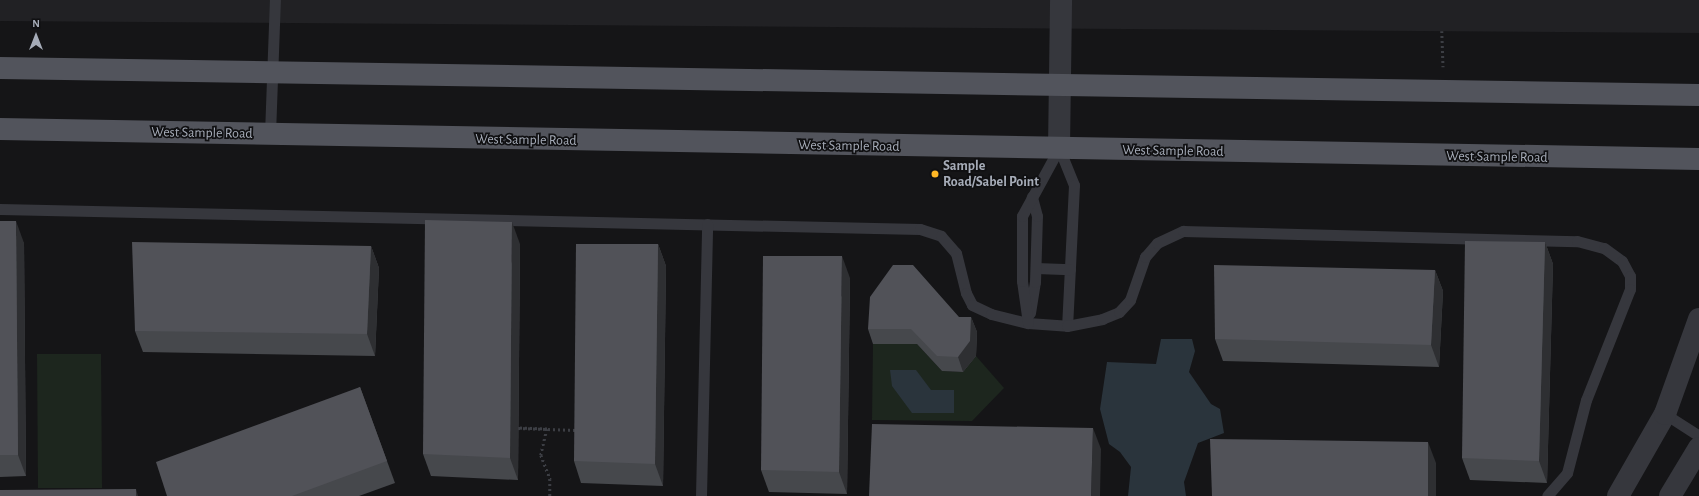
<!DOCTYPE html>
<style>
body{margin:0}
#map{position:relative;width:1699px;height:496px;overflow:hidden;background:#151517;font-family:"Alegreya Sans",sans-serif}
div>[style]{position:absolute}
.built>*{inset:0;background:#212124}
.green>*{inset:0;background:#1d261e}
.water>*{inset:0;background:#2a343c}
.path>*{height:2.5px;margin-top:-1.25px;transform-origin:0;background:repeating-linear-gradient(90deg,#3c3e44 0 2px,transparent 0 5px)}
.lane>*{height:11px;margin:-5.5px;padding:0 5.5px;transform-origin:5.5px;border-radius:5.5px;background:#36373d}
.street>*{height:22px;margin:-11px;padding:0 11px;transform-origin:11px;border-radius:11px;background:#36373d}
.primary>*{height:22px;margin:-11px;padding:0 11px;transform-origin:11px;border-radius:11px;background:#52545c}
.wall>*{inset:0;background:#46484c}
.shaded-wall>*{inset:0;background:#2e2f32}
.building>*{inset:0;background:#515258}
.dots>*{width:11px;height:11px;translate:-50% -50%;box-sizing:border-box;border:2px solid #101012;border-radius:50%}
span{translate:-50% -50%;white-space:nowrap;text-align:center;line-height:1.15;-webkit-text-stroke:3.5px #101012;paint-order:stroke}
.street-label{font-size:14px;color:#a6acb8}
.poi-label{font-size:14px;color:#a6acb8;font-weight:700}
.left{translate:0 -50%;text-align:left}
.north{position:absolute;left:16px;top:16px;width:40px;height:40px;-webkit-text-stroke:3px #101012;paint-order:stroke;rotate:0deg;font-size:11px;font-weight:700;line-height:16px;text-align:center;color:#a6acb8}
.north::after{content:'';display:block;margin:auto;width:14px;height:18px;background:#a6acb8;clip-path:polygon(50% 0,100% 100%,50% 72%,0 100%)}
</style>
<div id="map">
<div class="built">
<i style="clip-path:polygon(0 0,1699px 0,1699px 33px,0 21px)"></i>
</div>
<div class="green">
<i style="clip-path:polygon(873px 344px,917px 344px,942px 371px,963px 372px,976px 356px,1004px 388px,972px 421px,872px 420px)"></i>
<i style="clip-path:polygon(37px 354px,101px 354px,102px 488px,38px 488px)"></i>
</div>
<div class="water">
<i style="clip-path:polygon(1161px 339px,1192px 339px,1195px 351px,1189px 372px,1211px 404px,1220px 409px,1224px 433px,1198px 443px,1184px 482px,1186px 496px,1128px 496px,1131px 467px,1120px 452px,1109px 444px,1100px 409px,1107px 362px,1156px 364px)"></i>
<i style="clip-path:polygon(890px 370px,916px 370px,931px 390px,954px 390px,954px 413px,912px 413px,892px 386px)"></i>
</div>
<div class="path">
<i style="left:1442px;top:31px;width:36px;rotate:88deg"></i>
<i style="left:547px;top:429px;width:29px;rotate:-178deg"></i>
<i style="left:518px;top:428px;width:58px;rotate:2deg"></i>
<i style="left:547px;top:429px;width:27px;rotate:103deg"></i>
<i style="left:541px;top:455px;width:26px;rotate:69deg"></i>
<i style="left:550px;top:479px;width:17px;rotate:90deg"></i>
</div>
<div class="lane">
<i style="left:270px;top:134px;width:134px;rotate:-87.9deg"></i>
<i style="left:1059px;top:148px;width:40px;rotate:68deg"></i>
<i style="left:1074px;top:185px;width:141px;rotate:92.8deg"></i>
<i style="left:0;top:209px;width:920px;rotate:1.25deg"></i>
<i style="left:920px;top:229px;width:22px;rotate:18deg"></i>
<i style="left:941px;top:236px;width:23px;rotate:49deg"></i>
<i style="left:956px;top:253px;width:41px;rotate:76deg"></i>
<i style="left:966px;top:293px;width:13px;rotate:63deg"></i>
<i style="left:972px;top:305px;width:21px;rotate:25deg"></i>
<i style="left:991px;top:314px;width:38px;rotate:14deg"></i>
<i style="left:1028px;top:323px;width:39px;rotate:4deg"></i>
<i style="left:1067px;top:326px;width:36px;rotate:-11deg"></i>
<i style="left:1102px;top:319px;width:18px;rotate:-22deg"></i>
<i style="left:1119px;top:312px;width:16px;rotate:-47deg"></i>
<i style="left:1130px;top:300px;width:46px;rotate:-70.8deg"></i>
<i style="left:1145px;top:257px;width:18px;rotate:-49deg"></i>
<i style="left:1157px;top:243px;width:29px;rotate:-25deg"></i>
<i style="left:1183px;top:231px;width:394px;rotate:1.5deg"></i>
<i style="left:1577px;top:241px;width:28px;rotate:15deg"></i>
<i style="left:1604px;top:248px;width:22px;rotate:36deg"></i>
<i style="left:1622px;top:261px;width:17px;rotate:62deg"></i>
<i style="left:1630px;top:276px;width:13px;rotate:90deg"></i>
<i style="left:1630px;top:289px;width:119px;rotate:111.6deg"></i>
<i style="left:1586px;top:400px;width:75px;rotate:104.6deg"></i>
<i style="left:1567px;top:473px;width:30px;rotate:131deg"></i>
<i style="left:1036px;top:268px;width:34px;rotate:2deg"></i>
<i style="left:1030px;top:313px;width:31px;rotate:-81deg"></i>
<i style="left:1035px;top:282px;width:66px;rotate:-88.3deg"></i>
<i style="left:1037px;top:216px;width:20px;rotate:-105deg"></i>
<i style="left:1028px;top:323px;width:42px;rotate:-98.1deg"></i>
<i style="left:1022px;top:281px;width:65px;rotate:-90deg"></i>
<i style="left:1022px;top:216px;width:77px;rotate:-61.4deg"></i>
<i style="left:1665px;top:414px;width:40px;rotate:32.9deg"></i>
<i style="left:701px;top:496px;width:272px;rotate:-88.7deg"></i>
</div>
<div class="street">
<i style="left:1059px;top:148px;width:148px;rotate:-89.2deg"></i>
<i style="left:1618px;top:496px;width:95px;rotate:-60.2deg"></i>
<i style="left:1665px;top:414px;width:101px;rotate:-70.3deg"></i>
<i style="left:1670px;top:496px;width:56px;rotate:-58.9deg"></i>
</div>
<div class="primary">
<i style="left:0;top:68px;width:1699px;rotate:0.91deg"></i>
<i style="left:0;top:129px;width:1699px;rotate:1.01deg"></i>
</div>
<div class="wall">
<i style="clip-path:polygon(0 221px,24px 243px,26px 476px,0 477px)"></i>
<i style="clip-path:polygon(1545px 242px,1553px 264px,1547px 483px,1470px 480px,1462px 458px)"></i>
<i style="clip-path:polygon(520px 244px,518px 480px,431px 476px,423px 454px)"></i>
<i style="clip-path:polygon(658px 244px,666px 266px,663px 486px,581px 483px,574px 461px)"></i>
<i style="clip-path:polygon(371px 246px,379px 268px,375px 356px,143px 352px,135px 331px)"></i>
<i style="clip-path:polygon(1435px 270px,1443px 291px,1439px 367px,1223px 361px,1215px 339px)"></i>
<i style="clip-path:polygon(850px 278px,847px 494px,769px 492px,761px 470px)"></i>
<i style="clip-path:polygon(959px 317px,971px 317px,977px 332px,976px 356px,963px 372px,942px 371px,917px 344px,873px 344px,868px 329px)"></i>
<i style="clip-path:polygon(360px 387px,395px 483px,359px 496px,167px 496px)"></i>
</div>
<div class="shaded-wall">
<i style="clip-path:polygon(16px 221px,24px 243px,26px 476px,18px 455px)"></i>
<i style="clip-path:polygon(512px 222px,520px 244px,518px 480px,510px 458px)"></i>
<i style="clip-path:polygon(1545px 242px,1553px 264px,1547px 483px,1539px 461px)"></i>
<i style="clip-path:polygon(658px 244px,666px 266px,663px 486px,655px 464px)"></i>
<i style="clip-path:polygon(371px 246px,379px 268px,375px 356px,367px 334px)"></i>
<i style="clip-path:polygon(842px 256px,850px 278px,847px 494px,839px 472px)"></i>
<i style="clip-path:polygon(1435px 270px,1443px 291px,1439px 367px,1431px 345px)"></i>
<i style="clip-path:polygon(971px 317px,977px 332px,976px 356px,963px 372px,958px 357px)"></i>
<i style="clip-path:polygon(1093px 428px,1101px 449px,1100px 496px,1091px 496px)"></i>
<i style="clip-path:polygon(1428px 442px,1436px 463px,1436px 496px,1428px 496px)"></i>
<i style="clip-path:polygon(136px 489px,138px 496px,136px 496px)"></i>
</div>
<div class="building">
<i style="clip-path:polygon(425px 220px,512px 222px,510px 458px,423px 454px)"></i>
<i style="clip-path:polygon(0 221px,16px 221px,18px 455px,0 455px)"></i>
<i style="clip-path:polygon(1465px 241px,1545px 242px,1539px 461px,1462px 458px)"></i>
<i style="clip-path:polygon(132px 242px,371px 246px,367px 334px,135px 331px)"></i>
<i style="clip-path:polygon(576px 244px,658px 244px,655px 464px,574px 461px)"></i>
<i style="clip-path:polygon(763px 256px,842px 256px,839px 472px,761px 470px)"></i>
<i style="clip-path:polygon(893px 265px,913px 265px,959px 317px,971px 317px,970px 341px,958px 357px,937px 356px,911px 329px,868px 329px,870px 297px)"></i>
<i style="clip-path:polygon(1214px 265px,1435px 270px,1431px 345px,1215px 339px)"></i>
<i style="clip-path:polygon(360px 387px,387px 461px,292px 496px,167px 496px,156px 462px)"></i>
<i style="clip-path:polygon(872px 424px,1093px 428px,1091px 496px,869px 496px)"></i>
<i style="clip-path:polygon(1210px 439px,1428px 442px,1428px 496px,1212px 496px)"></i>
<i style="clip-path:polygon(136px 489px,136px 496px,0 496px,0 490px)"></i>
</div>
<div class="dots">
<i style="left:935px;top:174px;background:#ffb725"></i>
</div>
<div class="street-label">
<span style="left:202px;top:133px;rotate:1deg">West Sample Road</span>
<span style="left:526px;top:140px;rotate:1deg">West Sample Road</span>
<span style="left:849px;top:146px;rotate:1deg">West Sample Road</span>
<span style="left:1173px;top:151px;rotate:1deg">West Sample Road</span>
<span style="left:1497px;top:157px;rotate:1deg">West Sample Road</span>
</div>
<div class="poi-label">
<span class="left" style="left:943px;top:174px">Sample<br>Road/Sabel Point</span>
</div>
<div class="north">N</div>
</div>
